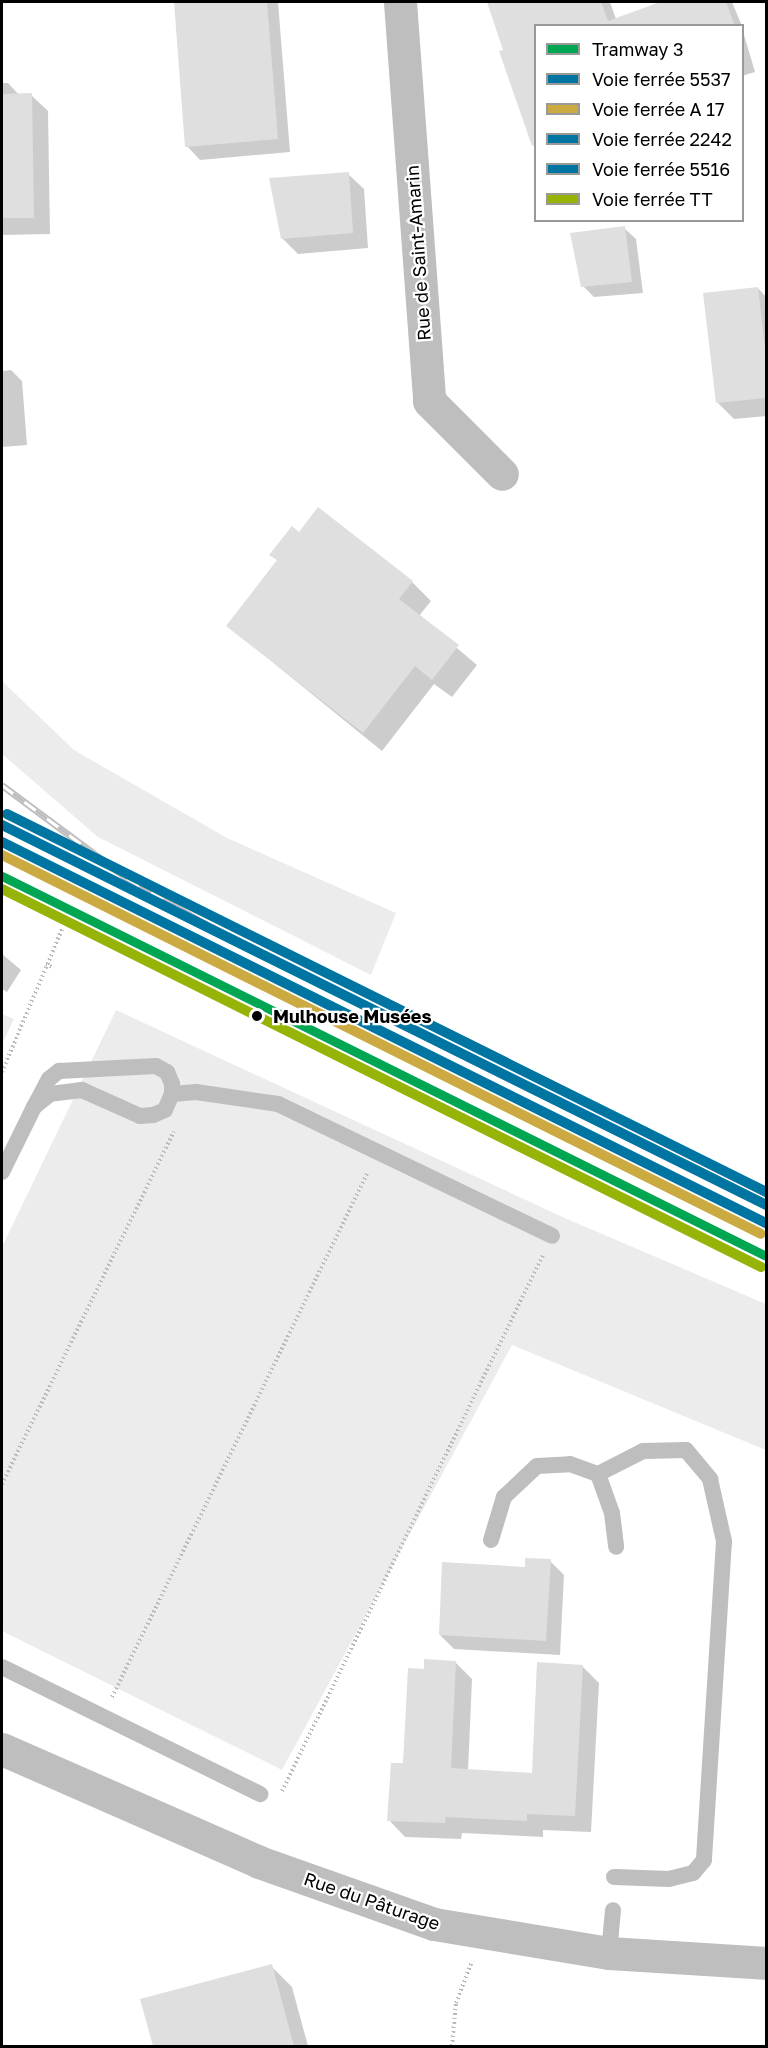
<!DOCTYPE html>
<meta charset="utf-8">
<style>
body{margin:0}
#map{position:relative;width:768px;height:2048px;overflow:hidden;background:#fff;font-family:"Golos Text",sans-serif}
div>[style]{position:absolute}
.green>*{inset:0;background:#ececec}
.shadow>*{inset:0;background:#0003}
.building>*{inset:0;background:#dfdfdf}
.path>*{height:4px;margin-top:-2px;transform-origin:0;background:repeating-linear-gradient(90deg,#b9b9b9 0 1.5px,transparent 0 4.5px)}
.lane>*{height:16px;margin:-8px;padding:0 8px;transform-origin:8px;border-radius:8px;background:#bebebe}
.street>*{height:33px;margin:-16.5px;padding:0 16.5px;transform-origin:16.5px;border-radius:16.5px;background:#bebebe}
.rail>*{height:7px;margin-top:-3.5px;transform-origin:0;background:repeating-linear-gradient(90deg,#fff 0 14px,#bebebe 0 28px);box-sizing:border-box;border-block:2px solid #bebebe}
.rail-1>*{height:10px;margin:-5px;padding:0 5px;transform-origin:5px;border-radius:5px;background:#0075a1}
.rail-2>*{height:10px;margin:-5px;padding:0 5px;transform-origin:5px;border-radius:5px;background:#cbaa42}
.rail-3>*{height:10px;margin:-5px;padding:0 5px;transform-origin:5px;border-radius:5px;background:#0075a1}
.rail-4>*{height:10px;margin:-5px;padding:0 5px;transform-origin:5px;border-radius:5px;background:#0075a1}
.rail-5>*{height:10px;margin:-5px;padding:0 5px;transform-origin:5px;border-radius:5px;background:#96b307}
.tram-1>*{height:9px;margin:-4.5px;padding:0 4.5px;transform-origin:4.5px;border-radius:4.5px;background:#00a651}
.dots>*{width:16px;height:16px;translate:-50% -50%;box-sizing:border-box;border:3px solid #fff;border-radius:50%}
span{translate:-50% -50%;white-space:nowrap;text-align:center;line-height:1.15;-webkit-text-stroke:4.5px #fff;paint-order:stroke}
.street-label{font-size:18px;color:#000}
.stop-label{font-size:18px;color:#000;font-weight:700}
.left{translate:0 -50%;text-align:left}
.frame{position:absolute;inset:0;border:3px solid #000;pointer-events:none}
.legend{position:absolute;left:534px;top:24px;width:210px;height:198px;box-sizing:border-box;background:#fff;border:2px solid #999;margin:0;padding:8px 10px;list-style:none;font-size:18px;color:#000}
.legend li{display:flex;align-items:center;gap:12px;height:30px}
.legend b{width:30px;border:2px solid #999}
</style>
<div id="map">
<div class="green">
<i style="clip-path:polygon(2px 681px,74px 750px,227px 838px,396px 913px,371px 975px,98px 837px,2px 754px)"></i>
<i style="clip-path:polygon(116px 1010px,567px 1219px,766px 1304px,766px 1450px,512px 1345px,282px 1770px,2px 1631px,2px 1247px)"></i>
<i style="clip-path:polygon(2px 1014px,14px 1019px,2px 1044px)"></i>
</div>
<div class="shadow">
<i style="clip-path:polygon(175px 2px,278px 2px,290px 152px,200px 160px,187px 146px)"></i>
<i style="clip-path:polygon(489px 2px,610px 2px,616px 19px,665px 2px,732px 2px,742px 26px,536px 26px,505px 50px)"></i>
<i style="clip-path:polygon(742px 28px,755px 72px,742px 76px)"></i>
<i style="clip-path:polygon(2px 83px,8px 83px,19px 95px,31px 95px,48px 111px,50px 234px,2px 235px)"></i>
<i style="clip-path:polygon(348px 174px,364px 189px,368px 248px,298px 254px,282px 238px)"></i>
<i style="clip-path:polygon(624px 228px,636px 239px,643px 293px,594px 297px,583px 286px)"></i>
<i style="clip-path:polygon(758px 288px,766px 297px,766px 416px,734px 419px,718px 403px)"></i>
<i style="clip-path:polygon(11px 370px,22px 381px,27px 445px,2px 447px,2px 371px)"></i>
<i style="clip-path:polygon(299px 534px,412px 582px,431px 601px,419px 616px,477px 665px,452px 697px,434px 684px,382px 751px,228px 626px,278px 561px,271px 554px)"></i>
<i style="clip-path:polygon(2px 954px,21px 970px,7px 992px,2px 989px)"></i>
<i style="clip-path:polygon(550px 1561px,564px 1575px,560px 1655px,454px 1649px,440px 1635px,526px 1568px)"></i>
<i style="clip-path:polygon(455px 1662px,472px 1679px,468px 1771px,533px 1774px,582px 1666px,599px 1683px,591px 1832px,543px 1830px,543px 1837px,462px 1833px,461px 1839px,405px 1837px,389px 1820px,425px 1671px)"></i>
<i style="clip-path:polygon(271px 1966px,292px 1987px,308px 2046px,154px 2046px,142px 2000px)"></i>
</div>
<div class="building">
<i style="clip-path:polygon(174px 2px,267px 2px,278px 139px,185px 147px)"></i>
<i style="clip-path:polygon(487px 2px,601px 2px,608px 21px,660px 2px,726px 2px,735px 26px,536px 26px,536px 145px,532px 146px,499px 51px,503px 50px)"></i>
<i style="clip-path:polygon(32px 93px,34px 218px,2px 218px,2px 94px)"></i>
<i style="clip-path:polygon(349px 172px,353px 233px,281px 239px,269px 178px)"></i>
<i style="clip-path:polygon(625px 226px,632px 282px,581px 287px,570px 233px)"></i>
<i style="clip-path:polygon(758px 287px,766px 357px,766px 398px,716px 403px,703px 293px)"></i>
<i style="clip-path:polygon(318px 507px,413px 581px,399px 599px,459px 645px,432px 680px,415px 666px,363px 733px,226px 626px,277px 560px,269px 555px,292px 526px,299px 532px)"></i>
<i style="clip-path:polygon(525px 1558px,551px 1559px,546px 1641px,439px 1635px,442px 1562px,525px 1567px)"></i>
<i style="clip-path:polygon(424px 1659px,456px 1661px,451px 1768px,532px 1773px,537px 1662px,583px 1665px,575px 1816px,527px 1814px,527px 1821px,446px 1817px,445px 1823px,387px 1821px,391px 1763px,403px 1763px,408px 1668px,424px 1669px)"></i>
<i style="clip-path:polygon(272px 1964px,294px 2046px,153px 2046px,140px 1999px)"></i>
</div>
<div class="path">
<i style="left:46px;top:964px;width:9px;rotate:27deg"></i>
<i style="left:2px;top:1072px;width:155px;rotate:-67.2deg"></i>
<i style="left:2px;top:1484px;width:392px;rotate:-64deg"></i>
<i style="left:112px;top:1697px;width:584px;rotate:-64.01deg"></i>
<i style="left:282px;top:1791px;width:596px;rotate:-64.04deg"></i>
<i style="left:452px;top:2046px;width:43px;rotate:-84.7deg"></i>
<i style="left:456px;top:2003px;width:45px;rotate:-69.1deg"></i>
</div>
<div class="lane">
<i style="left:172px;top:1094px;width:24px;rotate:-5deg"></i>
<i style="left:196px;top:1092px;width:83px;rotate:8.3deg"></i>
<i style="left:278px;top:1104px;width:304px;rotate:25.7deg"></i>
<i style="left:2px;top:1172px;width:72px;rotate:-63.8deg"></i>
<i style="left:34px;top:1107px;width:32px;rotate:-62deg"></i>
<i style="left:49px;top:1079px;width:13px;rotate:-39deg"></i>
<i style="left:59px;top:1071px;width:97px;rotate:-3deg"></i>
<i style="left:156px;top:1066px;width:13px;rotate:29deg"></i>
<i style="left:167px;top:1072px;width:13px;rotate:67deg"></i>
<i style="left:172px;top:1084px;width:10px;rotate:90deg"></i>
<i style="left:172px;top:1094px;width:17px;rotate:114deg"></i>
<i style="left:165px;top:1110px;width:13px;rotate:157deg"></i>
<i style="left:153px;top:1115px;width:13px;rotate:176deg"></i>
<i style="left:140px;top:1116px;width:64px;rotate:-155.9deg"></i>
<i style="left:82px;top:1090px;width:32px;rotate:173deg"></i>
<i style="left:50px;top:1094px;width:21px;rotate:141deg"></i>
<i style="left:598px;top:1474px;width:41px;rotate:70.3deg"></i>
<i style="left:612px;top:1513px;width:34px;rotate:83deg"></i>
<i style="left:491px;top:1540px;width:45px;rotate:-73.2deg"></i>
<i style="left:504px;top:1497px;width:45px;rotate:-43.2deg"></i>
<i style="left:537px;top:1466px;width:33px;rotate:-3deg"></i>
<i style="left:570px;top:1464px;width:30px;rotate:20deg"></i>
<i style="left:598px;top:1474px;width:51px;rotate:-27.1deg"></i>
<i style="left:643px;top:1451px;width:43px;rotate:-1.3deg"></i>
<i style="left:686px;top:1450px;width:38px;rotate:50deg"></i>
<i style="left:710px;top:1479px;width:64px;rotate:77.3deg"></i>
<i style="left:724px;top:1541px;width:320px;rotate:93.6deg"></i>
<i style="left:704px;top:1860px;width:17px;rotate:130deg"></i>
<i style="left:693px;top:1873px;width:25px;rotate:166deg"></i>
<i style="left:669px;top:1879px;width:55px;rotate:-177.9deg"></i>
<i style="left:2px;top:1667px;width:288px;rotate:26.2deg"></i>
<i style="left:609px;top:1953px;width:43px;rotate:-84.7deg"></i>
</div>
<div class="street">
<i style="left:400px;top:2px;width:400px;rotate:85.8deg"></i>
<i style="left:429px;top:401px;width:103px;rotate:45deg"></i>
<i style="left:2px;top:1749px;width:281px;rotate:23.7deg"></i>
<i style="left:259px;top:1862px;width:186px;rotate:19.5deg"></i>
<i style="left:434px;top:1924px;width:177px;rotate:9.4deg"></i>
<i style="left:609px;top:1953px;width:157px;rotate:3.6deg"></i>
</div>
<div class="rail">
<i style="left:2px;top:785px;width:156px;rotate:36.6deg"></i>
<i style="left:127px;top:878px;width:129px;rotate:30.4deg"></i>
</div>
<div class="rail-1">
<i style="left:2px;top:842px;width:854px;rotate:26.51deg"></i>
</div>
<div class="rail-2">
<i style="left:2px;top:855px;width:848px;rotate:26.53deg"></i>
</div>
<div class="rail-3">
<i style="left:2px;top:825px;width:853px;rotate:26.44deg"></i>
</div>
<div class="rail-4">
<i style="left:7px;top:814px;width:848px;rotate:26.47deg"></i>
</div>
<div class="rail-5">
<i style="left:2px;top:889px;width:848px;rotate:26.47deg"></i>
</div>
<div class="tram-1">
<i style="left:2px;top:876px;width:853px;rotate:26.44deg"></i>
</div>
<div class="dots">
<i style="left:257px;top:1016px;background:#000"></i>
</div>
<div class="street-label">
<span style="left:418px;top:253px;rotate:-94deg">Rue de Saint-Amarin</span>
<span style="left:372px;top:1901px;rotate:19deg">Rue du Pâturage</span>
</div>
<div class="stop-label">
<span class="left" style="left:273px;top:1016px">Mulhouse Musées</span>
</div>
<div class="frame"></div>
<ul class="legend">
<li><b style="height:8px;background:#00a651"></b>Tramway 3</li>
<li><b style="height:8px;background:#0075a1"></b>Voie ferrée 5537</li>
<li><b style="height:8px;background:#cbaa42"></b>Voie ferrée A 17</li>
<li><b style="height:8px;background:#0075a1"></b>Voie ferrée 2242</li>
<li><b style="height:8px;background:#0075a1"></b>Voie ferrée 5516</li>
<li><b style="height:8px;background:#96b307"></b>Voie ferrée TT</li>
</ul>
</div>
